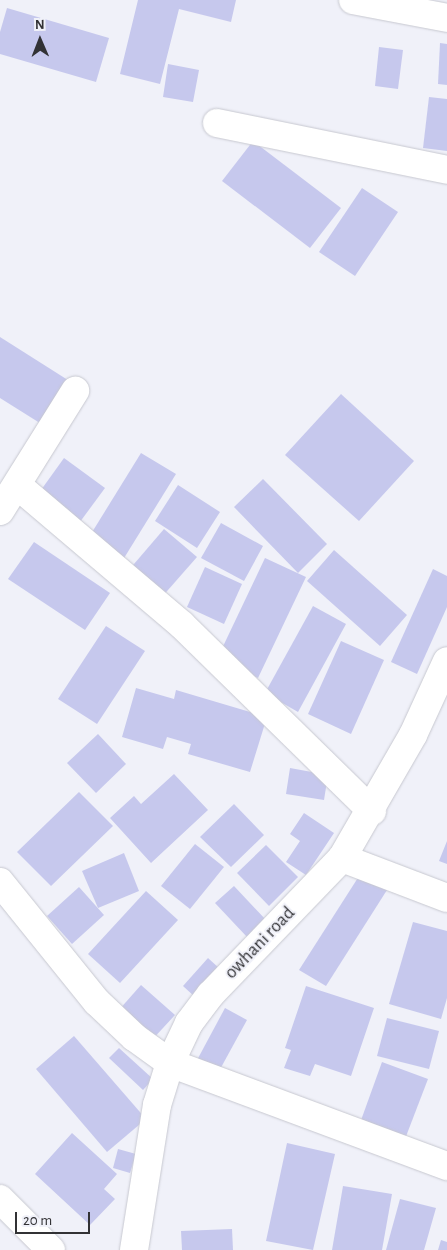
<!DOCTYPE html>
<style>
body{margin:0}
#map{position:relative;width:447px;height:1250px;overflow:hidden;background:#f0f1f9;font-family:"Alegreya Sans",sans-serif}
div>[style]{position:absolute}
.building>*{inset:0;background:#c6c8ed}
.roads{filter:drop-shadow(0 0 1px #c7c8d0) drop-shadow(0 0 1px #c7c8d0)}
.minor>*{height:28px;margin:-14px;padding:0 14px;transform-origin:14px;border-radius:14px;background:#fff}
span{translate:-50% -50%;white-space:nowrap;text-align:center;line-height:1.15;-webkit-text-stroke:4px #f0f1f9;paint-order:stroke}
.street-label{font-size:19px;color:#323235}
.north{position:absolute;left:15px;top:15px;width:50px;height:50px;-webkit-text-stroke:4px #f0f1f9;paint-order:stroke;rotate:359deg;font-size:14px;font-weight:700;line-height:20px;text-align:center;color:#323235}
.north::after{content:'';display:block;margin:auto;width:18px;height:22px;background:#323235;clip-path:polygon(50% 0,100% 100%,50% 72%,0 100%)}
.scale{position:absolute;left:15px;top:1212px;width:75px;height:22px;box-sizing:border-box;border:2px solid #323235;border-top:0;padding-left:6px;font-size:15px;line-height:18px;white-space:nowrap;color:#323235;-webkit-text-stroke:4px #f0f1f9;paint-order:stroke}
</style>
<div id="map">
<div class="building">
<i style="clip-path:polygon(138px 0,236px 0,231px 22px,179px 9px,160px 84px,120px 74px)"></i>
<i style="clip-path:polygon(7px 8px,109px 38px,96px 82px,0 54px,0 32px)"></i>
<i style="clip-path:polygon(440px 43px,447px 44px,447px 85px,438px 84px)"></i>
<i style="clip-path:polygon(379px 47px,403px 50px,398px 89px,375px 86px)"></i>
<i style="clip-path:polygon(168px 64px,199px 70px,193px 102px,163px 97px)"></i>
<i style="clip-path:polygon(429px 97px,447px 99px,447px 151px,423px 148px)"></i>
<i style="clip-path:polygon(253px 141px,341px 208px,310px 248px,222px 181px)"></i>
<i style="clip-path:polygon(362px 188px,398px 212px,355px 276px,319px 252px)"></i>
<i style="clip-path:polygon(0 337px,71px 382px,43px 425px,0 398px)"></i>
<i style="clip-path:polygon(341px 394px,414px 461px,359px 521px,285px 455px)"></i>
<i style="clip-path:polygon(141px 453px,176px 474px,121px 563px,86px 542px)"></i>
<i style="clip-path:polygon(64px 458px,105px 488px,77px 526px,36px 497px)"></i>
<i style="clip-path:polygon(263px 479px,327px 544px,298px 573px,234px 507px)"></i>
<i style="clip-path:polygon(178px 485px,220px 512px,197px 548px,155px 521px)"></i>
<i style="clip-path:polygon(221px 523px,263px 546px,244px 581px,201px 558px)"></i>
<i style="clip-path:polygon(164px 529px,197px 557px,161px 598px,128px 571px)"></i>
<i style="clip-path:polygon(34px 542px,110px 593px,85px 630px,8px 579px)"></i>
<i style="clip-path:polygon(334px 550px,407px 615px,380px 646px,307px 581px)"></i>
<i style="clip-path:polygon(265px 558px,306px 577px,258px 678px,217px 659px)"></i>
<i style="clip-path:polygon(205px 567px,242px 584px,224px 624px,187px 607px)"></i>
<i style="clip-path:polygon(433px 569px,447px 576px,447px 607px,417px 674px,391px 662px)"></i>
<i style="clip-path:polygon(313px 606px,346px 624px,298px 712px,265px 693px)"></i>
<i style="clip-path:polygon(106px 626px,145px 651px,97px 724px,58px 699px)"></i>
<i style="clip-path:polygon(341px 641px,384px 660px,351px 734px,308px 714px)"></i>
<i style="clip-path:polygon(136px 688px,174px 699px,176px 690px,267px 717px,250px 772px,188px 754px,191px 744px,167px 737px,163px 749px,122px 737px)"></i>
<i style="clip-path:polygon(98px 734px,126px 764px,96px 793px,67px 763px)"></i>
<i style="clip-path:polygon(290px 768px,328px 775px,324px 800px,286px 794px)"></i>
<i style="clip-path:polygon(174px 774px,208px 810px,151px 863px,110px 818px,134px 796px,141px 804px)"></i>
<i style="clip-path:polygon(79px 792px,113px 826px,51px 886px,17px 852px)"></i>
<i style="clip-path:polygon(234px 804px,264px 835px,231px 867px,200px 837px)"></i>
<i style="clip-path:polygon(304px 813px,334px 833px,306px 875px,286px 862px,300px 841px,290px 834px)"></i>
<i style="clip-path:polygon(447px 841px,447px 864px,439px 861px)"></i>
<i style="clip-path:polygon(195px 844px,224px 867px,190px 909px,161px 886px)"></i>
<i style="clip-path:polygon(266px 845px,298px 877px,269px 906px,237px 873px)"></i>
<i style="clip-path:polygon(124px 853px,139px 891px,98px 908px,82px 871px)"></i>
<i style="clip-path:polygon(361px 873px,387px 890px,326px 986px,299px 970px)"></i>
<i style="clip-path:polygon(234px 886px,266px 920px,247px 937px,215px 903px)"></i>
<i style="clip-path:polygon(79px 887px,104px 915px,72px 944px,47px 916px)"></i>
<i style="clip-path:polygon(146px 891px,178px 920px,120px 983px,88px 954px)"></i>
<i style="clip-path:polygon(413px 922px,447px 931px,447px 998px,441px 1019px,389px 1004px)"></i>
<i style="clip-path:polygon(208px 958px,220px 969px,195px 997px,183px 986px)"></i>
<i style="clip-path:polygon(141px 985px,175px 1015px,151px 1041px,118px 1011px)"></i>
<i style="clip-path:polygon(306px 986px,374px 1008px,351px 1076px,315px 1064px,310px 1076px,284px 1068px,291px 1050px,285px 1048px)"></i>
<i style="clip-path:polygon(225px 1008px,247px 1020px,218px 1073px,196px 1062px)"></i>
<i style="clip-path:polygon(387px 1018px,439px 1031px,429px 1069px,377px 1056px)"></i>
<i style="clip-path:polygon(74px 1036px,146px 1119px,107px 1152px,36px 1069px)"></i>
<i style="clip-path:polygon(119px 1048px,153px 1079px,143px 1090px,109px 1058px)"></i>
<i style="clip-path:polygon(382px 1062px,428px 1079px,405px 1139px,360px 1123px)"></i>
<i style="clip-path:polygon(72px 1133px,117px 1174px,104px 1189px,115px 1199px,90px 1225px,35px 1174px)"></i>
<i style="clip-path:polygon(287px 1143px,335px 1154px,313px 1250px,266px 1241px)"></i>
<i style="clip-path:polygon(118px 1149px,136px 1154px,130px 1173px,113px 1168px)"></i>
<i style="clip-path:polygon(343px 1186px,392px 1194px,382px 1250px,332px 1250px)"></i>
<i style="clip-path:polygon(400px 1199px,436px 1208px,424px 1250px,386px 1250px)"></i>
<i style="clip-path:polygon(232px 1229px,233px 1250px,182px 1250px,181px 1231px)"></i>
<i style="clip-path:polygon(441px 1240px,447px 1242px,447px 1250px,438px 1250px)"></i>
</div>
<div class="roads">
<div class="minor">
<i style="left:353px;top:0;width:96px;rotate:10.8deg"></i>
<i style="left:217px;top:123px;width:235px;rotate:11.5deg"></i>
<i style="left:17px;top:485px;width:216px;rotate:40.3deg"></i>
<i style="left:182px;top:625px;width:266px;rotate:44.4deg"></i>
<i style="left:0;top:511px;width:142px;rotate:-58deg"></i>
<i style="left:342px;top:858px;width:112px;rotate:20.9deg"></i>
<i style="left:0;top:882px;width:154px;rotate:51.1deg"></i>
<i style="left:97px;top:1002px;width:51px;rotate:43.4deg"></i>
<i style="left:134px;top:1037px;width:44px;rotate:35.8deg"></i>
<i style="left:170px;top:1063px;width:296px;rotate:20.4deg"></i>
<i style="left:0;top:1199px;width:72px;rotate:45deg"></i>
<i style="left:134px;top:1250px;width:147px;rotate:-81deg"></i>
<i style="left:157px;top:1105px;width:44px;rotate:-72.8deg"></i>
<i style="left:170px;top:1063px;width:44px;rotate:-64.6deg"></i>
<i style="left:189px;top:1023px;width:36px;rotate:-53deg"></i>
<i style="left:211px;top:994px;width:189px;rotate:-46.1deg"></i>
<i style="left:342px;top:858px;width:142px;rotate:-60deg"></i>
<i style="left:413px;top:735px;width:81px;rotate:-65.3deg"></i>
</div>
</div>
<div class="street-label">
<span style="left:260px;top:943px;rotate:-46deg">owhani road</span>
</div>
<div class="north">N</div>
<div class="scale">20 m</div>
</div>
